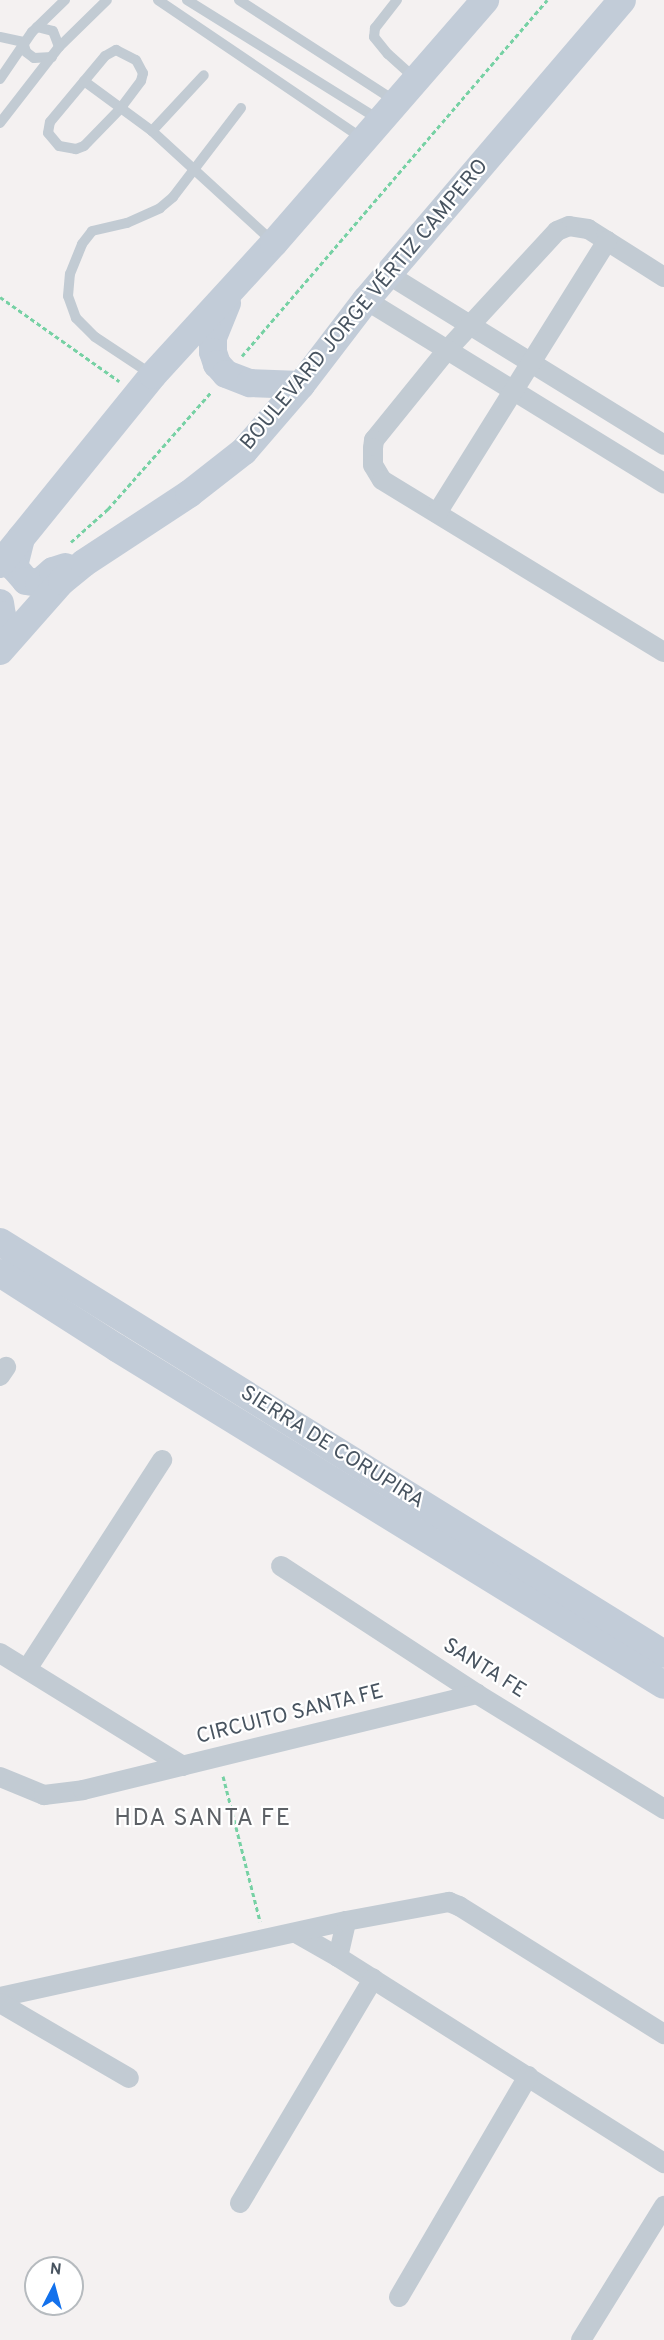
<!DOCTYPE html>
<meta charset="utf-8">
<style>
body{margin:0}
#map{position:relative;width:664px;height:2340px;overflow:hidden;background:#f4f1f1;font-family:Overpass,sans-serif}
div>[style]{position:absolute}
.path>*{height:3px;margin-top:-1.5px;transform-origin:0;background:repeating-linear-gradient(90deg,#76d1a4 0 4.5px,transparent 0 7.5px)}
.lane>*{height:10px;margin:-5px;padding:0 5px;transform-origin:5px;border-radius:5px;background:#c2cbd3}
.street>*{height:20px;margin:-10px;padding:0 10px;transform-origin:10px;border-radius:10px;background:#c2cbd3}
.secondary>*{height:28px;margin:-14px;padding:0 14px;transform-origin:14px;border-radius:14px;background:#c2ccd8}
span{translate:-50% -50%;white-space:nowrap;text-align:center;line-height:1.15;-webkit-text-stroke:4.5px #fff;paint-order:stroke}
.street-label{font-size:21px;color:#485460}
.quarter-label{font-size:24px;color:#5d6166;letter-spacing:1.5px}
.north{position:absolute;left:24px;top:2256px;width:60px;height:60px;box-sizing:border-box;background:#fff;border:2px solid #b6bbbf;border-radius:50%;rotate:6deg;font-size:16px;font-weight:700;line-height:24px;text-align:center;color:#485460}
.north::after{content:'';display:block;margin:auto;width:21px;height:27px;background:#1371ec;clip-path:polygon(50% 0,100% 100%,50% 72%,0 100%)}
</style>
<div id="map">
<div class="path">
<i style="left:0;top:297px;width:146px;rotate:35.2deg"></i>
<i style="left:242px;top:356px;width:469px;rotate:-49.4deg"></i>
<i style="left:71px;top:542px;width:50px;rotate:-41.7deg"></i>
<i style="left:108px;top:509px;width:157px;rotate:-48.6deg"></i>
<i style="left:223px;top:1776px;width:150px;rotate:75.7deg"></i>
</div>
<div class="lane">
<i style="left:158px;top:0;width:248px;rotate:34.1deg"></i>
<i style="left:187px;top:0;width:227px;rotate:31.9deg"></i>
<i style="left:239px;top:0;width:186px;rotate:32.9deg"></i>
<i style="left:397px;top:0;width:36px;rotate:128deg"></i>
<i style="left:375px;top:28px;width:9px;rotate:96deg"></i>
<i style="left:374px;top:37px;width:22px;rotate:51deg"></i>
<i style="left:388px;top:54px;width:38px;rotate:42deg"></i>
<i style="left:37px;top:27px;width:16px;rotate:14deg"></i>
<i style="left:53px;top:31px;width:17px;rotate:69deg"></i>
<i style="left:0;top:37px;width:24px;rotate:12deg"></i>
<i style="left:23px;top:42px;width:10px;rotate:73deg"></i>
<i style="left:26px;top:52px;width:10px;rotate:37deg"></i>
<i style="left:34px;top:58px;width:18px;rotate:-3deg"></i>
<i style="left:116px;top:50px;width:22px;rotate:27deg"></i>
<i style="left:136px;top:60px;width:15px;rotate:62deg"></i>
<i style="left:143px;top:73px;width:8px;rotate:104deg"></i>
<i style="left:141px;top:81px;width:34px;rotate:127deg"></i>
<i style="left:121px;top:108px;width:53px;rotate:134.2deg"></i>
<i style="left:84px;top:146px;width:9px;rotate:159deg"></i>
<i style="left:76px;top:149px;width:17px;rotate:-170deg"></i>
<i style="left:59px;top:146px;width:17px;rotate:-130deg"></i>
<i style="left:48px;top:133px;width:11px;rotate:-80deg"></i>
<i style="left:50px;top:122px;width:86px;rotate:-50.2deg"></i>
<i style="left:105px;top:56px;width:13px;rotate:-29deg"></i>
<i style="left:0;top:79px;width:57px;rotate:-55.8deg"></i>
<i style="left:32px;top:32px;width:46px;rotate:-44.1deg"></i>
<i style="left:84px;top:81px;width:84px;rotate:36.3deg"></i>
<i style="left:152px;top:131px;width:164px;rotate:42.5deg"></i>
<i style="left:0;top:123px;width:96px;rotate:-52.2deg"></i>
<i style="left:59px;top:47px;width:67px;rotate:-44.4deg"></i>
<i style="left:152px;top:131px;width:76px;rotate:-47.1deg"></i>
<i style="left:151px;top:374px;width:67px;rotate:-146.5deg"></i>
<i style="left:95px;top:337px;width:27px;rotate:-135deg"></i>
<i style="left:76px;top:318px;width:23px;rotate:-110deg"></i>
<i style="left:68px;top:296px;width:22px;rotate:-85deg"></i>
<i style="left:70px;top:274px;width:32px;rotate:-68deg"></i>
<i style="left:82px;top:244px;width:16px;rotate:-52deg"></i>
<i style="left:92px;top:231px;width:36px;rotate:-13deg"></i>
<i style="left:127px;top:223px;width:36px;rotate:-24deg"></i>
<i style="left:160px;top:208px;width:17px;rotate:-40deg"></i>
<i style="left:173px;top:197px;width:112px;rotate:-52.6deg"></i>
</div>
<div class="street">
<i style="left:389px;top:275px;width:323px;rotate:31.7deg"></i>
<i style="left:664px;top:277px;width:90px;rotate:-147.7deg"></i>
<i style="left:588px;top:229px;width:19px;rotate:-171deg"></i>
<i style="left:569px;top:226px;width:13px;rotate:157deg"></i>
<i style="left:557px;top:231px;width:162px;rotate:132.7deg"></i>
<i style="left:447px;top:350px;width:116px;rotate:129deg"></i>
<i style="left:374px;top:440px;width:8px;rotate:97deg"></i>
<i style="left:373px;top:448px;width:17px;rotate:90deg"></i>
<i style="left:373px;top:465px;width:17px;rotate:59deg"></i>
<i style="left:382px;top:480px;width:330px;rotate:31.4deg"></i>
<i style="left:366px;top:300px;width:350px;rotate:31.6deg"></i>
<i style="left:437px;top:513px;width:321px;rotate:-58deg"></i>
<i style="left:0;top:1376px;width:11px;rotate:-56deg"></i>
<i style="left:281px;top:1566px;width:234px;rotate:33.1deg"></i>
<i style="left:477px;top:1694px;width:220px;rotate:31.6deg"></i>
<i style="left:0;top:1653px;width:215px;rotate:31.7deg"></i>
<i style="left:27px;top:1669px;width:249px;rotate:-57.1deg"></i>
<i style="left:0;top:1777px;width:48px;rotate:22.2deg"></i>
<i style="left:44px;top:1795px;width:39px;rotate:-7deg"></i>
<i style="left:83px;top:1790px;width:406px;rotate:-13.7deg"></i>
<i style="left:296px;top:1933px;width:48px;rotate:29.7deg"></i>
<i style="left:338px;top:1957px;width:386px;rotate:32.3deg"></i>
<i style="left:338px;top:1957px;width:37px;rotate:-77deg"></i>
<i style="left:0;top:1997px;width:354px;rotate:-12.4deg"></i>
<i style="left:346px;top:1921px;width:105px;rotate:-10.5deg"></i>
<i style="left:449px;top:1902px;width:11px;rotate:22deg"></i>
<i style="left:459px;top:1906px;width:242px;rotate:32deg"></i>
<i style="left:0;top:2003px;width:149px;rotate:30.2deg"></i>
<i style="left:240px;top:2203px;width:261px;rotate:-59.3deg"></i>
<i style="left:399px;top:2297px;width:256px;rotate:-59.7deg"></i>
<i style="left:581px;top:2340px;width:158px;rotate:-58.2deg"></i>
</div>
<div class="secondary">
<i style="left:227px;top:303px;width:37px;rotate:112deg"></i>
<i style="left:213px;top:337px;width:15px;rotate:90deg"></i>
<i style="left:213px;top:352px;width:13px;rotate:72deg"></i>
<i style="left:217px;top:364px;width:13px;rotate:48deg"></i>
<i style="left:226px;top:374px;width:26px;rotate:21deg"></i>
<i style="left:250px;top:383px;width:51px;rotate:2.2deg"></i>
<i style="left:21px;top:538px;width:30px;rotate:104deg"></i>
<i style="left:14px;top:567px;width:18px;rotate:49deg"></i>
<i style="left:26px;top:581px;width:13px;rotate:9deg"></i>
<i style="left:39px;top:583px;width:18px;rotate:-41deg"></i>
<i style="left:53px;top:571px;width:13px;rotate:-18deg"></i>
<i style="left:0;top:564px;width:243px;rotate:-51deg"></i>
<i style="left:153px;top:375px;width:179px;rotate:-47.5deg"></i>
<i style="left:274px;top:243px;width:322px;rotate:-49deg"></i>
<i style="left:0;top:603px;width:12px;rotate:81deg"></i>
<i style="left:2px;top:615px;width:14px;rotate:98deg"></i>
<i style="left:0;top:651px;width:94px;rotate:-48.5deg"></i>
<i style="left:62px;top:581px;width:28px;rotate:-39deg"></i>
<i style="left:84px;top:563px;width:126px;rotate:-33.3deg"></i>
<i style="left:189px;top:494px;width:70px;rotate:-38deg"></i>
<i style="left:244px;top:451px;width:87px;rotate:-49.2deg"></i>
<i style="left:301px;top:385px;width:107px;rotate:-52.6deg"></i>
<i style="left:366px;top:300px;width:394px;rotate:-49.5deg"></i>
<i style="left:0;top:1242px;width:781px;rotate:31.82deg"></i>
<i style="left:0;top:1273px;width:139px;rotate:32.7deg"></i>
<i style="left:117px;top:1348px;width:642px;rotate:31.64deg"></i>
</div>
<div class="street-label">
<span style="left:365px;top:305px;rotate:-50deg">BOULEVARD JORGE VÉRTIZ CAMPERO</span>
<span style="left:332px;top:1448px;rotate:32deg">SIERRA DE CORUPIRA</span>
<span style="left:484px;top:1669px;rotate:32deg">SANTA FE</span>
<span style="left:290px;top:1715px;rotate:-14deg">CIRCUITO SANTA FE</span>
</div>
<div class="quarter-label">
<span style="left:203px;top:1820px">HDA SANTA FE</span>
</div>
<div class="north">N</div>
</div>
